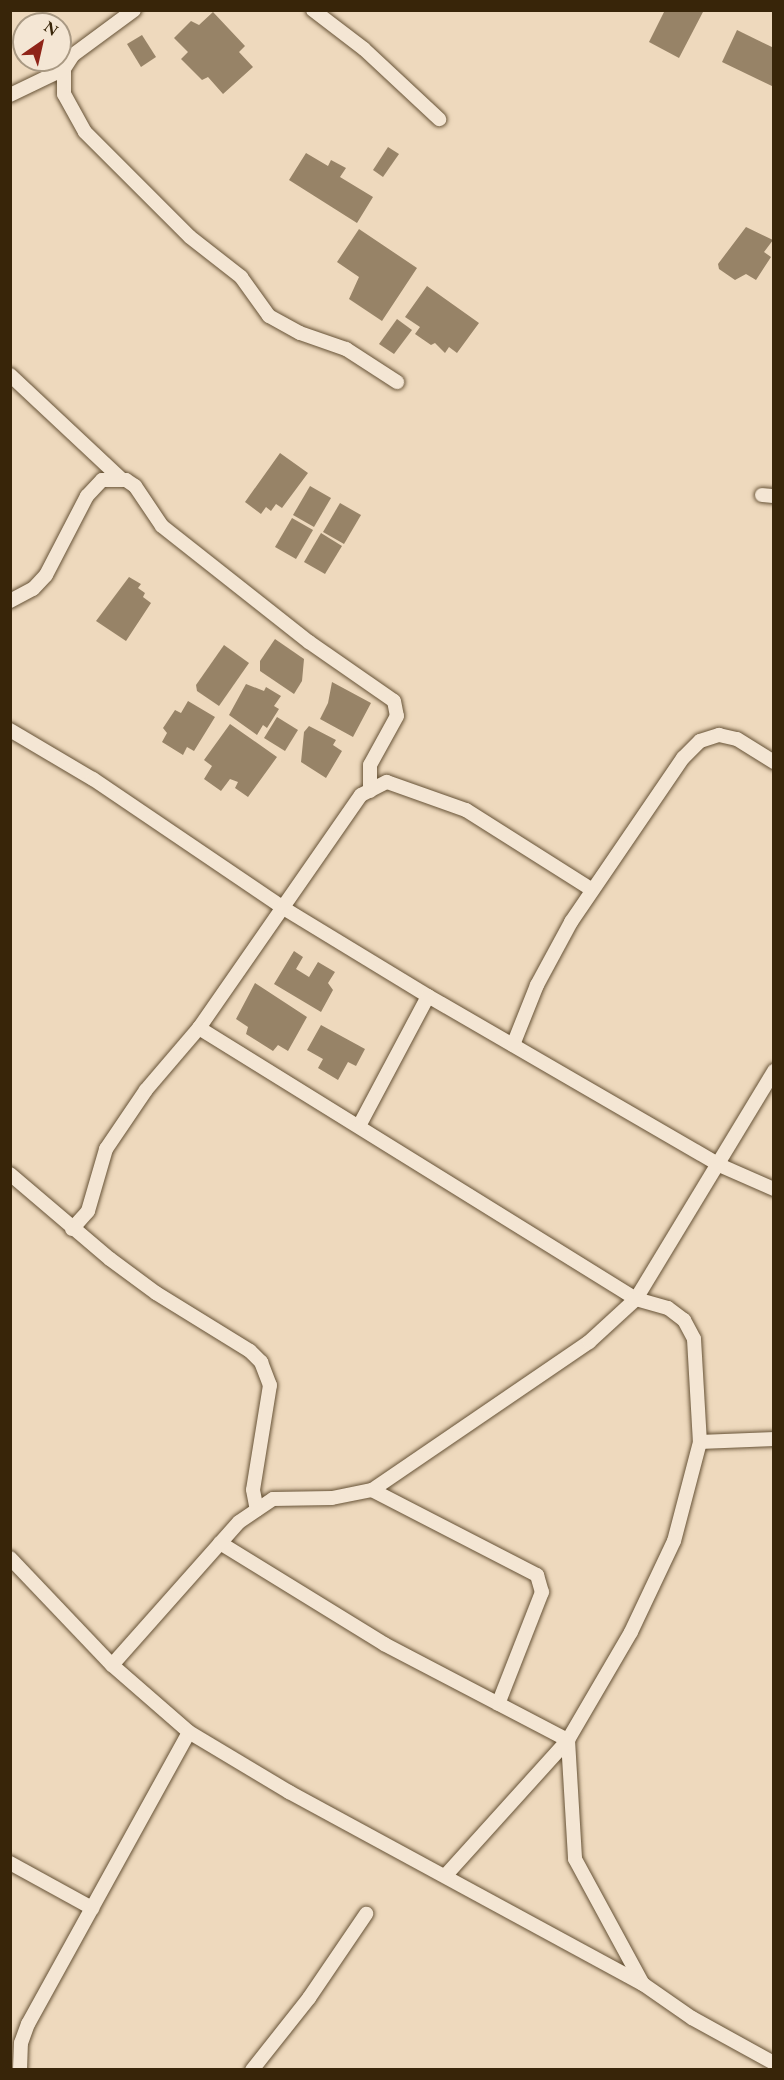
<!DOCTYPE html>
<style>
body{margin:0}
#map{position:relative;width:784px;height:2080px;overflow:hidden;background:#eed9bd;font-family:"EB Garamond",serif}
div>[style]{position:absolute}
.building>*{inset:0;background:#978367}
.roads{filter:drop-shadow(0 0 2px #665236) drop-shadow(0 0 2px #665236)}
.street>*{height:14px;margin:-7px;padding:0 7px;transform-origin:7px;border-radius:7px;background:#f4e6d4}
span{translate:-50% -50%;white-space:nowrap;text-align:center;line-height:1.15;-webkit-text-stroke:4.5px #f4e6d4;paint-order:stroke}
.frame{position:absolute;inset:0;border:12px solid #382509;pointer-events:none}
.north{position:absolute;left:12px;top:12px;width:60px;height:60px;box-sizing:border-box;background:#f4e6d4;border:2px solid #a99983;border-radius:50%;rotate:34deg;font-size:16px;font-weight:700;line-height:24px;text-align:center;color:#382509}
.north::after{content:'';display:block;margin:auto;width:21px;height:27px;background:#8f2418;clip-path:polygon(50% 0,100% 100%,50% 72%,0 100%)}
</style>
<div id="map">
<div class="building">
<i style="clip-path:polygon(665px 10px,704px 10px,679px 58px,649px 42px)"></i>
<i style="clip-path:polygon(213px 12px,245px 46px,239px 52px,253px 67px,223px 94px,208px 77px,202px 80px,181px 59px,188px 52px,174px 38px,191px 21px,199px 25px)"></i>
<i style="clip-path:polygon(737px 30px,774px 48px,774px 87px,722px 62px)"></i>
<i style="clip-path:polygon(142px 35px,156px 57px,141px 67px,127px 44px)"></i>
<i style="clip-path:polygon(388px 147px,399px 154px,383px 177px,373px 170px)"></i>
<i style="clip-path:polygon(306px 153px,328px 166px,331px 160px,346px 168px,340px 177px,373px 197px,357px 223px,289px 180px)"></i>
<i style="clip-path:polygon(746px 227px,773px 240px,764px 252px,771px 257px,756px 280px,746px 274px,735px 280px,719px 269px,718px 264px)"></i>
<i style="clip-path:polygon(359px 229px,417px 268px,382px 321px,349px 299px,359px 277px,337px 262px)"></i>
<i style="clip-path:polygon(427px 286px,479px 323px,457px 353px,449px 347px,445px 353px,435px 343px,431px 345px,415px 334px,420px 327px,405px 317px)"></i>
<i style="clip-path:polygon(397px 319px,412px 330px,394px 354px,379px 344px)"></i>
<i style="clip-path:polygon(280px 453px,308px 473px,282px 508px,276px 504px,271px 511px,266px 507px,261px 514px,245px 502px)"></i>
<i style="clip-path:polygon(310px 486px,331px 498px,314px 527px,293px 515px)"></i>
<i style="clip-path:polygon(340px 503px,361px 515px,344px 544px,323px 532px)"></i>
<i style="clip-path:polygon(292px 518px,313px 530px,296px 559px,275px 547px)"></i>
<i style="clip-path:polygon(321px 533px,342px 546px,325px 574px,304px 562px)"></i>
<i style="clip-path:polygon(129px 577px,141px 584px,138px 588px,145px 593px,143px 597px,151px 603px,126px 641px,96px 621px)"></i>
<i style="clip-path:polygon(275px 639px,304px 659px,302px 681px,294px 694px,260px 671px,260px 661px)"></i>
<i style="clip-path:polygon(224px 645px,249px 663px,219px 706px,197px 691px,196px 685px)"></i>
<i style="clip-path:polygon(332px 682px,371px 703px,353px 737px,320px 719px,328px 703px)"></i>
<i style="clip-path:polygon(246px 684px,264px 691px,266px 687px,281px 696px,274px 706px,279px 709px,267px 728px,263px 725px,257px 735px,229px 715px)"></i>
<i style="clip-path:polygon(188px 701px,215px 717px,194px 751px,187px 747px,183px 755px,162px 742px,167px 733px,163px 728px,175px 710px,181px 713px)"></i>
<i style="clip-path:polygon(277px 717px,298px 730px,285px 751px,264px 738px)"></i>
<i style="clip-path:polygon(230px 724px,277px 757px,248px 797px,235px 788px,238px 782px,230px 779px,221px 791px,204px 779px,212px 766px,204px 760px)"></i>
<i style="clip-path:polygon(309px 726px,336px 740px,333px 745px,342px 751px,326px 778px,301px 762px,304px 732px)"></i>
<i style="clip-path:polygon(294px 951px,303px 957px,296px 969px,309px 977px,318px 962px,335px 972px,328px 983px,333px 990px,321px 1012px,274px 984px)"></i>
<i style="clip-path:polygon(255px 983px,307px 1017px,288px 1051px,278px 1045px,273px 1051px,246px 1034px,248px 1027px,236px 1019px)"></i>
<i style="clip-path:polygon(321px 1025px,365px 1049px,356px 1066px,348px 1062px,338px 1080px,318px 1068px,323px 1059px,307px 1050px)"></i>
</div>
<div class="roads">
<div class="street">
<i style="left:134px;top:10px;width:76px;rotate:143.6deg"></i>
<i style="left:73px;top:55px;width:17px;rotate:123deg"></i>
<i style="left:64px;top:69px;width:25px;rotate:90deg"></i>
<i style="left:64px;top:94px;width:43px;rotate:61.1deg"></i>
<i style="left:85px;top:132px;width:148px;rotate:45deg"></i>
<i style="left:190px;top:237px;width:65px;rotate:38.1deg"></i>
<i style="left:241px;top:277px;width:48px;rotate:54.3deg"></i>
<i style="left:269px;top:316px;width:35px;rotate:29deg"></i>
<i style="left:300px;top:333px;width:49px;rotate:19.2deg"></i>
<i style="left:346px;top:349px;width:61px;rotate:32.9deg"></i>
<i style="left:313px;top:10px;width:64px;rotate:37.4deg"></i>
<i style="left:364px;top:49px;width:103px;rotate:43deg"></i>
<i style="left:10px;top:95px;width:60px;rotate:-25.7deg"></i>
<i style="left:10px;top:375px;width:151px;rotate:43.1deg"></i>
<i style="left:762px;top:495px;width:12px;rotate:5deg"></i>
<i style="left:10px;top:601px;width:26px;rotate:-28deg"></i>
<i style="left:33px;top:589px;width:19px;rotate:-47deg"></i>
<i style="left:46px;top:575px;width:89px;rotate:-62.6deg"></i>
<i style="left:87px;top:496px;width:22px;rotate:-47deg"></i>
<i style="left:102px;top:480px;width:24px"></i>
<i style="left:126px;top:480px;width:11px;rotate:34deg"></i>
<i style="left:135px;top:486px;width:48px;rotate:56deg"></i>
<i style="left:162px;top:526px;width:187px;rotate:38.3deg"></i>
<i style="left:309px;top:642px;width:103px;rotate:34.8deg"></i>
<i style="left:394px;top:701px;width:15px;rotate:79deg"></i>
<i style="left:397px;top:716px;width:56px;rotate:118.9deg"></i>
<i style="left:370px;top:765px;width:26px;rotate:90deg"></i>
<i style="left:10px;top:730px;width:96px;rotate:30.6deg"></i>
<i style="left:93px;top:779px;width:232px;rotate:34.1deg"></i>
<i style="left:285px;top:909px;width:167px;rotate:31.3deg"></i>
<i style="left:428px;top:996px;width:337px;rotate:30.1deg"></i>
<i style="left:719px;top:1165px;width:60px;rotate:23.6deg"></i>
<i style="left:199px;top:1028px;width:514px;rotate:31.8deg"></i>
<i style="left:636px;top:1299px;width:33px;rotate:16deg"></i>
<i style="left:668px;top:1308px;width:20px;rotate:37deg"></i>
<i style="left:684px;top:1320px;width:21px;rotate:62deg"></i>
<i style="left:694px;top:1339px;width:103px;rotate:86.7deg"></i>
<i style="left:700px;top:1442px;width:102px;rotate:104.7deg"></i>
<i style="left:674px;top:1541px;width:101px;rotate:115.3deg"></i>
<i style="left:631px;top:1632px;width:125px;rotate:120.3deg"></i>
<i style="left:568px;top:1740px;width:119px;rotate:86.6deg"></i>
<i style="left:575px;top:1859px;width:142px;rotate:61.5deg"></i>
<i style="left:513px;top:1045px;width:65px;rotate:-68.2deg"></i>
<i style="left:537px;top:985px;width:72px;rotate:-61.6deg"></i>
<i style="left:571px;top:922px;width:199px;rotate:-55.7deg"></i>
<i style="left:683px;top:758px;width:24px;rotate:-45deg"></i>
<i style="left:700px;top:741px;width:20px;rotate:-18deg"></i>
<i style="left:719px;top:735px;width:18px;rotate:13deg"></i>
<i style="left:737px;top:739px;width:44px;rotate:31.9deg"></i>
<i style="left:359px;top:1126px;width:147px;rotate:-62deg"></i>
<i style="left:10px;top:1174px;width:131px;rotate:40.4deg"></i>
<i style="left:110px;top:1259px;width:57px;rotate:36.5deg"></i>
<i style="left:156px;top:1293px;width:110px;rotate:31.7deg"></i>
<i style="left:250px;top:1351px;width:16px;rotate:45deg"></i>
<i style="left:261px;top:1362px;width:25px;rotate:69deg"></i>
<i style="left:270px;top:1385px;width:106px;rotate:99.2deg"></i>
<i style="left:253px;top:1490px;width:20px;rotate:79deg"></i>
<i style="left:72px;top:1229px;width:24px;rotate:-48deg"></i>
<i style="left:88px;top:1211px;width:65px;rotate:-73.8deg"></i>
<i style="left:106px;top:1149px;width:71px;rotate:-55.9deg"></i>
<i style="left:146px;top:1090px;width:82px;rotate:-49.5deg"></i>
<i style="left:199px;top:1028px;width:284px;rotate:-55.2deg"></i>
<i style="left:361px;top:795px;width:29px;rotate:-27deg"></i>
<i style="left:387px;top:782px;width:84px;rotate:19.5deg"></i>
<i style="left:466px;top:810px;width:148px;rotate:32.3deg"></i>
<i style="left:700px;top:1442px;width:74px;rotate:-2.3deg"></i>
<i style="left:372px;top:1490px;width:186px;rotate:27.3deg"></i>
<i style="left:537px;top:1575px;width:18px;rotate:74deg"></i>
<i style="left:542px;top:1592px;width:120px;rotate:111.4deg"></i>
<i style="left:220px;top:1543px;width:193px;rotate:31.6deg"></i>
<i style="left:384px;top:1644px;width:208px;rotate:27.6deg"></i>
<i style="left:568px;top:1740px;width:182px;rotate:132.1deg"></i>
<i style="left:10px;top:1558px;width:148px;rotate:46.4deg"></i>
<i style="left:112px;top:1665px;width:102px;rotate:41deg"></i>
<i style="left:189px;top:1732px;width:117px;rotate:31deg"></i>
<i style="left:289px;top:1792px;width:403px;rotate:28.5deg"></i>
<i style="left:643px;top:1984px;width:60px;rotate:34.8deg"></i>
<i style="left:692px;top:2018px;width:94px;rotate:28.8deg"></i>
<i style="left:112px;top:1665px;width:191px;rotate:-48.4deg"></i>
<i style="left:239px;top:1522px;width:41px;rotate:-34.1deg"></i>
<i style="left:273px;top:1499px;width:59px;rotate:-1deg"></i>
<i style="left:332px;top:1498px;width:41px;rotate:-11.3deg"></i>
<i style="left:372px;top:1490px;width:263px;rotate:-34.3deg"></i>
<i style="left:589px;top:1342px;width:64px;rotate:-42.5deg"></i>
<i style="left:636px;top:1299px;width:267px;rotate:-58.8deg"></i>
<i style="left:10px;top:1863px;width:94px;rotate:28.8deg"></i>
<i style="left:20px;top:2070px;width:27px;rotate:-88deg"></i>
<i style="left:21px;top:2043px;width:20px;rotate:-70deg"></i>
<i style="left:28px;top:2024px;width:333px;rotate:-61.1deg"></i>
<i style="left:252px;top:2070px;width:92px;rotate:-51.6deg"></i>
<i style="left:309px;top:1998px;width:102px;rotate:-55.8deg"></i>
</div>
</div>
<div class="frame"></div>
<div class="north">N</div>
</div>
